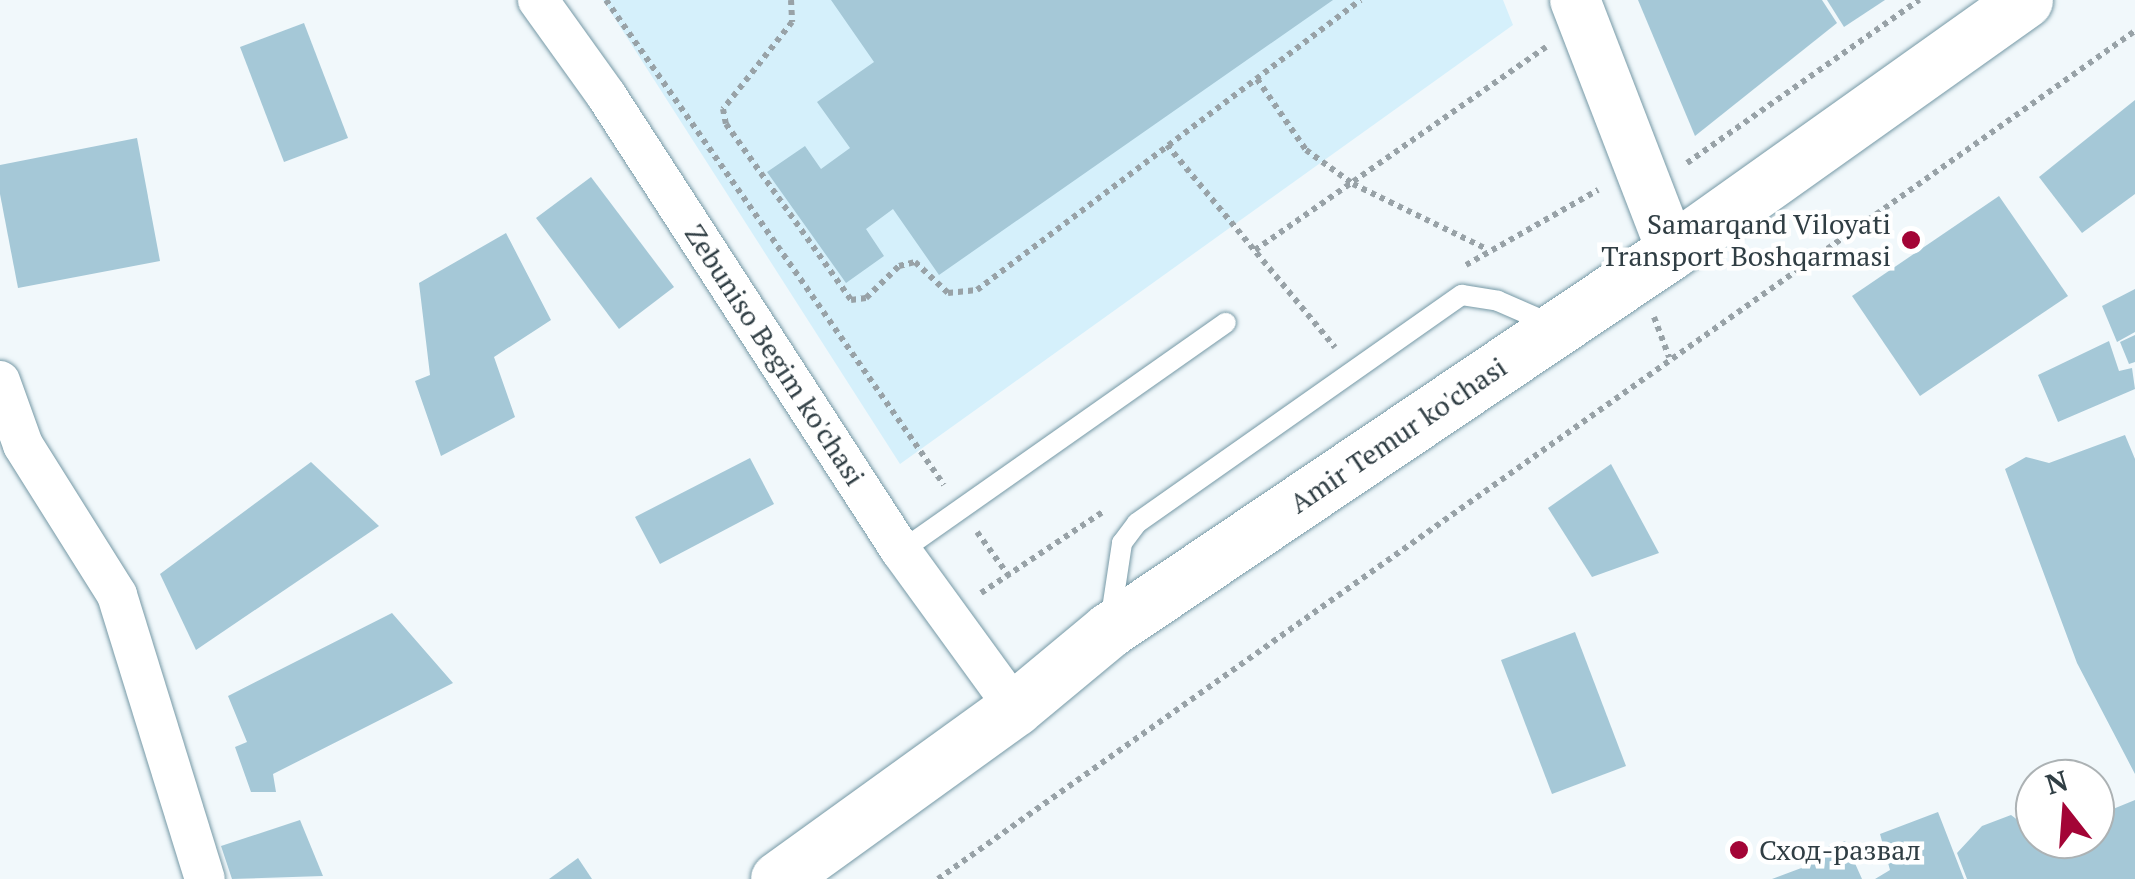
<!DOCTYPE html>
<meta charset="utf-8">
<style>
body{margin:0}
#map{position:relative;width:2135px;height:879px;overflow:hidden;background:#f1f8fb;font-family:"PT Serif",serif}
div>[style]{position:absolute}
.built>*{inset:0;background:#d5f0fb}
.building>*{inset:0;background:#a5c8d7}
.path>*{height:6px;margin-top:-3px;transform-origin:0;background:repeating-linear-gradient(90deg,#98a2a7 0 5px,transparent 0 10px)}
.roads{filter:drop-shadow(0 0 2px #7699a6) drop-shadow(0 0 2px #7699a6)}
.service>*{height:20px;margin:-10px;padding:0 10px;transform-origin:10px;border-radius:10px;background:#fff}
.minor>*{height:40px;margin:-20px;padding:0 20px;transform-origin:20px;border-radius:20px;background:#fff}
.tertiary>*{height:50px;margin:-25px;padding:0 25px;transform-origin:25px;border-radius:25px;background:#fff}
.secondary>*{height:55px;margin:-27.5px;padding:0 27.5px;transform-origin:27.5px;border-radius:27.5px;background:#fff}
.dots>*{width:28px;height:28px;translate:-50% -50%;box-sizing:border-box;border:5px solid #fff;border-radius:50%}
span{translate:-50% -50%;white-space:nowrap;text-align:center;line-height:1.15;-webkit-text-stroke:9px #fff;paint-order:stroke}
.poi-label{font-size:28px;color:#303e44}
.right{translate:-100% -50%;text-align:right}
.left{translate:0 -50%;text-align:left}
.street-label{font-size:28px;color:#303e44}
.north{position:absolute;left:2015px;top:759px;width:100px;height:100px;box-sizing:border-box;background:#fff;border:2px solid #acb2b4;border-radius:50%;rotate:343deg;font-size:28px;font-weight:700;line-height:40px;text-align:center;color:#303e44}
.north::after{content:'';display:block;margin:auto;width:35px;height:45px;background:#a30436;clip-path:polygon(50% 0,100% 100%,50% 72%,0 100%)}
</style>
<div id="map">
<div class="built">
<i style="clip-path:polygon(603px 0,1503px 0,1513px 25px,900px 464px)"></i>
</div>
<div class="building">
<i style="clip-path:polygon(831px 0,1333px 0,939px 275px,893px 209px,866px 229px,884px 256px,846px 283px,767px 172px,805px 146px,821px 169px,850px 148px,817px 102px,874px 62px)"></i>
<i style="clip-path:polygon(1638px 0,1822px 0,1837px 23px,1695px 136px)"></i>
<i style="clip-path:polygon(1827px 0,1885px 0,1844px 27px)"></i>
<i style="clip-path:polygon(304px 23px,348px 138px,284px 162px,240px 47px)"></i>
<i style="clip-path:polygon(2135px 100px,2135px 194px,2082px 233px,2039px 177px)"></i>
<i style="clip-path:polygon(137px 138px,160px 261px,18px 288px,0 194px,0 165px)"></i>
<i style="clip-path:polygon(591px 177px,674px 287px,619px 329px,536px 218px)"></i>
<i style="clip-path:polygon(1999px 196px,2068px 296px,1920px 396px,1852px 296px)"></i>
<i style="clip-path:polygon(506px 233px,551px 320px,494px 357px,515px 417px,441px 456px,415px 381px,430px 375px,419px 283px)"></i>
<i style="clip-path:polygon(2135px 289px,2135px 332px,2117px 342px,2102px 306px)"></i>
<i style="clip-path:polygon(2135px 335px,2135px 362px,2129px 364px,2120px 342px)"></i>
<i style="clip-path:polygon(2109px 341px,2119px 371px,2132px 368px,2135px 389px,2058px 422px,2038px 375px)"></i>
<i style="clip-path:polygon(2125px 435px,2135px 459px,2135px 774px,2077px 663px,2005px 469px,2026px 457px,2049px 463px)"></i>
<i style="clip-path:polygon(750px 458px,774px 504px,660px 564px,635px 517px)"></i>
<i style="clip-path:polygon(311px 462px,379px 526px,196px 650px,160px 574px)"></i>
<i style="clip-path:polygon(1611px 464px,1659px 553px,1592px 577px,1548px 508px)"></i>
<i style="clip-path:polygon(392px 613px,453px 683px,273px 774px,276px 792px,251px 792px,235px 747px,247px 742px,228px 696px)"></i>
<i style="clip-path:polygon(1575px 632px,1626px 766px,1552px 794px,1501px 660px)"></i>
<i style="clip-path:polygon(2095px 791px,2113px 809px,2135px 800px,2135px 879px,1967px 879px,1957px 853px,1982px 826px,2011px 815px,2023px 824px,2035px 817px,2035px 839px,2095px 839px)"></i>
<i style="clip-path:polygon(1938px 812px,1964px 879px,1875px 879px,1890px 870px,1880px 834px)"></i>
<i style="clip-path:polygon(300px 820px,323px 876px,232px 879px,221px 846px)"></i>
<i style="clip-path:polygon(1845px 841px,1862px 879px,1772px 879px,1804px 867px,1811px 853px)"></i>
<i style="clip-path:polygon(578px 858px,592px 879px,549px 879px)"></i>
</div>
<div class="path">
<i style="left:606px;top:0;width:591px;rotate:55.13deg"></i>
<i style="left:791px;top:0;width:22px;rotate:87deg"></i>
<i style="left:792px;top:22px;width:111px;rotate:128.4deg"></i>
<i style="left:723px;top:109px;width:15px;rotate:79deg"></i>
<i style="left:726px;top:124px;width:216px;rotate:54.6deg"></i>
<i style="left:851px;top:300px;width:15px;rotate:-8deg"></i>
<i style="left:866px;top:298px;width:46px;rotate:-44.1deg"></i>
<i style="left:899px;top:266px;width:16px;rotate:-14deg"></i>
<i style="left:915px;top:262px;width:45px;rotate:43.2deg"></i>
<i style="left:948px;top:293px;width:29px;rotate:-6deg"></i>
<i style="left:977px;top:290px;width:481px;rotate:-37.1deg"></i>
<i style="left:1257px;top:79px;width:86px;rotate:55.4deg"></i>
<i style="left:1306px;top:150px;width:58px;rotate:35.9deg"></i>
<i style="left:1353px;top:184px;width:149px;rotate:25.9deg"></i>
<i style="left:1167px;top:145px;width:263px;rotate:50.3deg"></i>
<i style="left:1687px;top:163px;width:284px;rotate:-35.1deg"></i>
<i style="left:1255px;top:250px;width:355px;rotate:-34.9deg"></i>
<i style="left:1466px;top:265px;width:152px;rotate:-29.6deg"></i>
<i style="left:1654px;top:317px;width:43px;rotate:69.4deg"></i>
<i style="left:977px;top:532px;width:54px;rotate:54deg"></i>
<i style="left:981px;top:593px;width:148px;rotate:-33.7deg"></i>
<i style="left:938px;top:879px;width:1467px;rotate:-35.32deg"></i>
</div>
<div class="roads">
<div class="service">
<i style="left:901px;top:551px;width:397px;rotate:-35.1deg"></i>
<i style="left:1111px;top:616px;width:74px;rotate:-81.4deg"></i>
<i style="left:1122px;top:543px;width:25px;rotate:-53deg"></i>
<i style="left:1137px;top:523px;width:397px;rotate:-35.1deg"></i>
<i style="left:1462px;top:295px;width:36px;rotate:9deg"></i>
<i style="left:1498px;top:301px;width:58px;rotate:23.5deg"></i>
</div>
<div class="minor">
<i style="left:538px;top:0;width:117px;rotate:54.4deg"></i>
<i style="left:606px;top:95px;width:543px;rotate:57.1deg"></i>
<i style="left:901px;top:551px;width:194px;rotate:54deg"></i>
<i style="left:0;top:381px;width:68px;rotate:70.2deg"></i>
<i style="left:23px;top:445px;width:177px;rotate:57.9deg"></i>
<i style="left:117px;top:595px;width:297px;rotate:72.8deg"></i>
</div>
<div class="tertiary">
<i style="left:1575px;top:0;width:269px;rotate:68.9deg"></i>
</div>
<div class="secondary">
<i style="left:778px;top:879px;width:292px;rotate:-35.8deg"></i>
<i style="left:1015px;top:708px;width:122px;rotate:-39.7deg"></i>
<i style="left:1109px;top:630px;width:679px;rotate:-33.95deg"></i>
<i style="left:1672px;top:251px;width:433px;rotate:-35.4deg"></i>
</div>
</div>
<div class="dots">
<i style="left:1911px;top:240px;background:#a30436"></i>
<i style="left:1739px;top:850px;background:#a30436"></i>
</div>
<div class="poi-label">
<span class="right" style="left:1891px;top:240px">Samarqand Viloyati<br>Transport Boshqarmasi</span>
<span class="left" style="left:1759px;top:850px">Сход-развал</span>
</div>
<div class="street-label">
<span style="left:775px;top:355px;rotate:57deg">Zebuniso Begim ko'chasi</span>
<span style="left:1398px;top:435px;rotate:-34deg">Amir Temur ko'chasi</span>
</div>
<div class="north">N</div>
</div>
